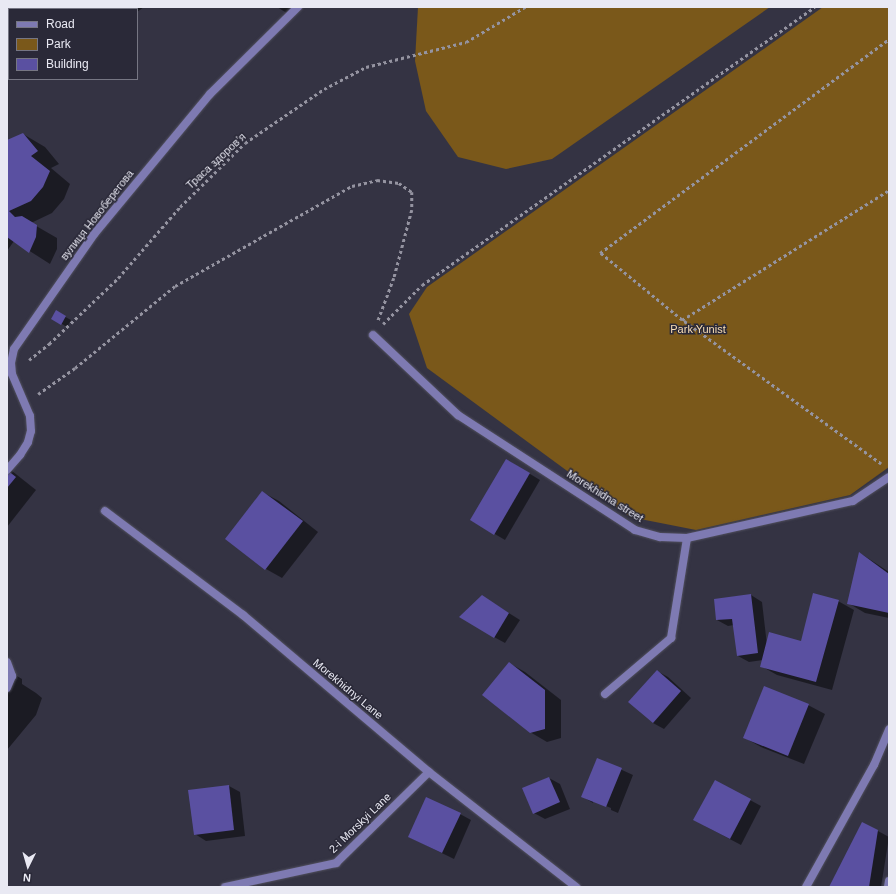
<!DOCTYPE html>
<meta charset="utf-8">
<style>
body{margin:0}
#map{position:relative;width:896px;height:894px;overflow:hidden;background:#343343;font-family:Arial,sans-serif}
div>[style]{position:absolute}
.green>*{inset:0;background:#7a581a}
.shadow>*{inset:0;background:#0007}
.building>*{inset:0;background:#5a50a1}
.path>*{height:2.5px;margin-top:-1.25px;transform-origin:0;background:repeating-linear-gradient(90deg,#9594a1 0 3px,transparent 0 6px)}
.roads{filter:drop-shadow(0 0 1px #51505f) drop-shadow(0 0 1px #51505f)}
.service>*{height:8px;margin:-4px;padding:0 4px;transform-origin:4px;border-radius:4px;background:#7e7ab2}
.minor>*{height:8px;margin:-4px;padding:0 4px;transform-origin:4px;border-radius:4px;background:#7e7ab2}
span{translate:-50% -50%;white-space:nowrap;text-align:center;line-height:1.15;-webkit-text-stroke:3px #2a2938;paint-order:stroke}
.street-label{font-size:11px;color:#e9e9f3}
.park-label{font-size:11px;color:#fbdfb5}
.frame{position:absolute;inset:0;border:8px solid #e9e9f3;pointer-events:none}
.legend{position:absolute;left:8px;top:8px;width:130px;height:72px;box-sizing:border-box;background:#2a2938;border:1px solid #767683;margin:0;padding:5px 7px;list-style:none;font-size:12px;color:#e9e9f3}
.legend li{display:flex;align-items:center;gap:8px;height:20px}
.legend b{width:20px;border:1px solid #767683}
.north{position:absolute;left:8px;top:846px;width:40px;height:40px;-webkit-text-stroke:3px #2a2938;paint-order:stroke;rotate:185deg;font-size:11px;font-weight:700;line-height:16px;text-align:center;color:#e9e9f3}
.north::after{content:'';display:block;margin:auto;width:14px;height:18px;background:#e9e9f3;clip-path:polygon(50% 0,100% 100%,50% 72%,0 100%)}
</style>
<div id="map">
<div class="green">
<i style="clip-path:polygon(770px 7px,552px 159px,506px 169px,458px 157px,426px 111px,415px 61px,418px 7px)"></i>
<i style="clip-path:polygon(823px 7px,889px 7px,889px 467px,850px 495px,696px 530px,630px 517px,427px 368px,409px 314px,427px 287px)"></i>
</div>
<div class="shadow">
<i style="clip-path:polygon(56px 7px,144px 7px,137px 12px,137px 9px,53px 9px)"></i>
<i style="clip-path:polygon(277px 7px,299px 7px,290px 15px)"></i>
<i style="clip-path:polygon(23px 134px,45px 147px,59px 164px,51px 168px,70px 184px,64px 199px,52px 213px,31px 223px,57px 238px,57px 249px,50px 264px,14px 241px,7px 251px,7px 141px)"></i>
<i style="clip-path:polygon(56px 312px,71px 320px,67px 327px,52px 318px)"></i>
<i style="clip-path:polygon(507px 460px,540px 480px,505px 540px,471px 520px)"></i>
<i style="clip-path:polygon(7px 467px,36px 490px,7px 527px)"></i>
<i style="clip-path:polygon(262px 492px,279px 501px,318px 532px,282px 578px,266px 569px,227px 538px)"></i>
<i style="clip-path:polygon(860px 553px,889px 572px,889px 618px,865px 613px,848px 603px)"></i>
<i style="clip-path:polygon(751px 595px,762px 602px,767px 645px,801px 642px,838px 601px,854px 610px,832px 690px,777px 675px,761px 666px,763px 660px,749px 662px,738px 656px,734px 625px,728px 626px,717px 620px)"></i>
<i style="clip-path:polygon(493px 603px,520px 620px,505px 643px,494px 637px)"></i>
<i style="clip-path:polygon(509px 663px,525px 672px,561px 700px,561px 738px,547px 742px,530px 732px)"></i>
<i style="clip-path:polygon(7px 670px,22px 679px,22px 684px,36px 693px,42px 698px,36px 715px,7px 750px)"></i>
<i style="clip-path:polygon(657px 671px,668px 677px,691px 698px,664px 729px,653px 723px)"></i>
<i style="clip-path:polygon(808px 705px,825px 714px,804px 764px,761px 747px,745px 738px)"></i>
<i style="clip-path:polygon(598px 759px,633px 775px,618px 813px,611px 810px,611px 808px,593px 801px,593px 803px,583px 797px)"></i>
<i style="clip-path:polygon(549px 778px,560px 784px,570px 809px,545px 819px,534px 813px)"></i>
<i style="clip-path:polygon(715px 781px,761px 806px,741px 845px,705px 826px)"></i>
<i style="clip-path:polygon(229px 786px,240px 792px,245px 836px,206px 841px,195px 834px)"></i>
<i style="clip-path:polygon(460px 814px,471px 820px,454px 859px,409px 837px)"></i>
<i style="clip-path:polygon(878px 831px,889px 837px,881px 887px,830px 887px)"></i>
</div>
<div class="building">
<i style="clip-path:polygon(54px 7px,116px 7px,113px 9px,52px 9px)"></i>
<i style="clip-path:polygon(23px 133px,38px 151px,31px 156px,50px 171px,43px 187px,31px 201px,9px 211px,15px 217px,22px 216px,37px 225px,36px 237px,29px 253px,7px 237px,7px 140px)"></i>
<i style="clip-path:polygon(56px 310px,66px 316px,61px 325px,51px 319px)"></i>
<i style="clip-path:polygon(506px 459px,530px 473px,494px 535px,470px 520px)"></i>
<i style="clip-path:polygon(7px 470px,16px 477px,7px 488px)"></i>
<i style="clip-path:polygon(262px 491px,303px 521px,265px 570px,225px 539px)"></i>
<i style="clip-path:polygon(859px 552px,889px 574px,889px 613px,847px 604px)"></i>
<i style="clip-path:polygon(813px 593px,839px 600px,816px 682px,760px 667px,769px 632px,801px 641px)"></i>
<i style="clip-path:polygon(751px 594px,758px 653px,737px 656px,732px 619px,716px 620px,714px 599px)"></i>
<i style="clip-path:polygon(482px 595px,509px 613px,494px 638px,459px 617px)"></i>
<i style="clip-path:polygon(509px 662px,545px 690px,545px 729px,530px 733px,482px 695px)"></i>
<i style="clip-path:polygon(657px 670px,681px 691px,653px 723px,628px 702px)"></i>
<i style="clip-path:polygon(764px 686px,809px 704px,788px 756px,743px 738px)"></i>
<i style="clip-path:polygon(597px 758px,622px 768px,606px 807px,581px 797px)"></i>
<i style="clip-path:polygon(549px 777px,560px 802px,533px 814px,522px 788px)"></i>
<i style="clip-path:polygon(715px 780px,751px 799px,730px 839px,693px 820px)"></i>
<i style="clip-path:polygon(229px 785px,234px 830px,194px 835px,188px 790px)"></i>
<i style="clip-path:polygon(426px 797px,461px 813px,442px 853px,408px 837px)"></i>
<i style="clip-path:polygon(862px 822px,878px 830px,869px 887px,829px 887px)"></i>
</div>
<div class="path">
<i style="left:682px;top:320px;width:244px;rotate:-32.1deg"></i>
<i style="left:383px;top:324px;width:55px;rotate:-45deg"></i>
<i style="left:422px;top:285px;width:481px;rotate:-35.3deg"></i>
<i style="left:29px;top:360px;width:26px;rotate:-39deg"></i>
<i style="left:49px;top:344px;width:95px;rotate:-43.7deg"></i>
<i style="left:118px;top:278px;width:94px;rotate:-48.9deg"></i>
<i style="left:180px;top:207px;width:91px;rotate:-44.6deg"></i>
<i style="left:245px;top:143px;width:96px;rotate:-34.4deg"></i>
<i style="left:324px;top:89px;width:47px;rotate:-27.6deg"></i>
<i style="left:366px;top:67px;width:103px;rotate:-14deg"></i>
<i style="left:466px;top:42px;width:69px;rotate:-30.7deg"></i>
<i style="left:38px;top:394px;width:45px;rotate:-35.1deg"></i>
<i style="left:75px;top:368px;width:129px;rotate:-39.4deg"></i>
<i style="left:175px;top:286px;width:203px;rotate:-29.5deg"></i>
<i style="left:352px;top:186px;width:26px;rotate:-13deg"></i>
<i style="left:377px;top:180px;width:22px;rotate:8deg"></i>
<i style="left:399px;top:183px;width:16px;rotate:35deg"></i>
<i style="left:412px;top:192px;width:18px;rotate:90deg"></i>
<i style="left:412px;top:210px;width:70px;rotate:104.8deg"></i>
<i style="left:394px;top:278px;width:46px;rotate:110.4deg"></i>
<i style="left:881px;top:464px;width:246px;rotate:-144.1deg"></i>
<i style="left:682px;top:320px;width:106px;rotate:-140.7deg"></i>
<i style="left:600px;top:253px;width:360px;rotate:-36.5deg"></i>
</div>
<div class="roads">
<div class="service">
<i style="left:7px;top:470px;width:20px;rotate:-49deg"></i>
<i style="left:20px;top:455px;width:15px;rotate:-58deg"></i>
<i style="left:28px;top:442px;width:11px;rotate:-75deg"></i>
<i style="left:31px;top:431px;width:15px;rotate:-94deg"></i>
<i style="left:30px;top:416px;width:46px;rotate:-113.2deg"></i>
<i style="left:12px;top:374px;width:11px;rotate:-95deg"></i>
<i style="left:11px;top:363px;width:14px;rotate:-78deg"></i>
<i style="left:14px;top:349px;width:141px;rotate:-55.1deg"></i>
<i style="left:95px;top:233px;width:180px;rotate:-50.4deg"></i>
<i style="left:210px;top:94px;width:124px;rotate:-44.7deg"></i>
</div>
<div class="minor">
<i style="left:373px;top:335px;width:117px;rotate:43.3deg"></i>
<i style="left:458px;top:415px;width:211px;rotate:33deg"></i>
<i style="left:635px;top:530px;width:26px;rotate:16deg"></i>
<i style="left:660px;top:537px;width:27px;rotate:2deg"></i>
<i style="left:687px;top:538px;width:170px;rotate:-12.6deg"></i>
<i style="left:853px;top:501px;width:43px;rotate:-33.7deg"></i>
<i style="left:105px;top:511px;width:173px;rotate:37deg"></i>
<i style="left:243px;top:615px;width:243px;rotate:40.2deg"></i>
<i style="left:429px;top:772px;width:187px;rotate:38deg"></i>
<i style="left:7px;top:662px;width:15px;rotate:70deg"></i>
<i style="left:12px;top:676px;width:13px;rotate:113deg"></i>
<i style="left:605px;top:694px;width:87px;rotate:-40.3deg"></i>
<i style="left:671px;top:638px;width:101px;rotate:-80.9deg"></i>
<i style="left:225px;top:887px;width:114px;rotate:-12.2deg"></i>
<i style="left:336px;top:863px;width:130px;rotate:-44.4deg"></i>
<i style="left:806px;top:887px;width:140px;rotate:-60.9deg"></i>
<i style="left:874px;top:765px;width:39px;rotate:-67deg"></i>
<i style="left:888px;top:887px;width:6px;rotate:-81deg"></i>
</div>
</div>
<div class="street-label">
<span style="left:216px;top:161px;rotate:-43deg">Траса здоров’я</span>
<span style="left:97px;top:215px;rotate:-52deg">вулиця Новоберегова</span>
<span style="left:605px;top:496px;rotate:32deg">Morekhidna street</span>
<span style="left:348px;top:689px;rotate:40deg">Morekhidnyi Lane</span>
<span style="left:360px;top:823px;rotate:-44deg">2-i Morskyi Lane</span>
</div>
<div class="park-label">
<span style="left:698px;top:329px">Park Yunist</span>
</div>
<div class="frame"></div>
<ul class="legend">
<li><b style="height:5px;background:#7e7ab2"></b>Road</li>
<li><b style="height:11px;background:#7a581a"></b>Park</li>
<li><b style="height:11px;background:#5a50a1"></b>Building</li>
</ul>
<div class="north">N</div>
</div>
